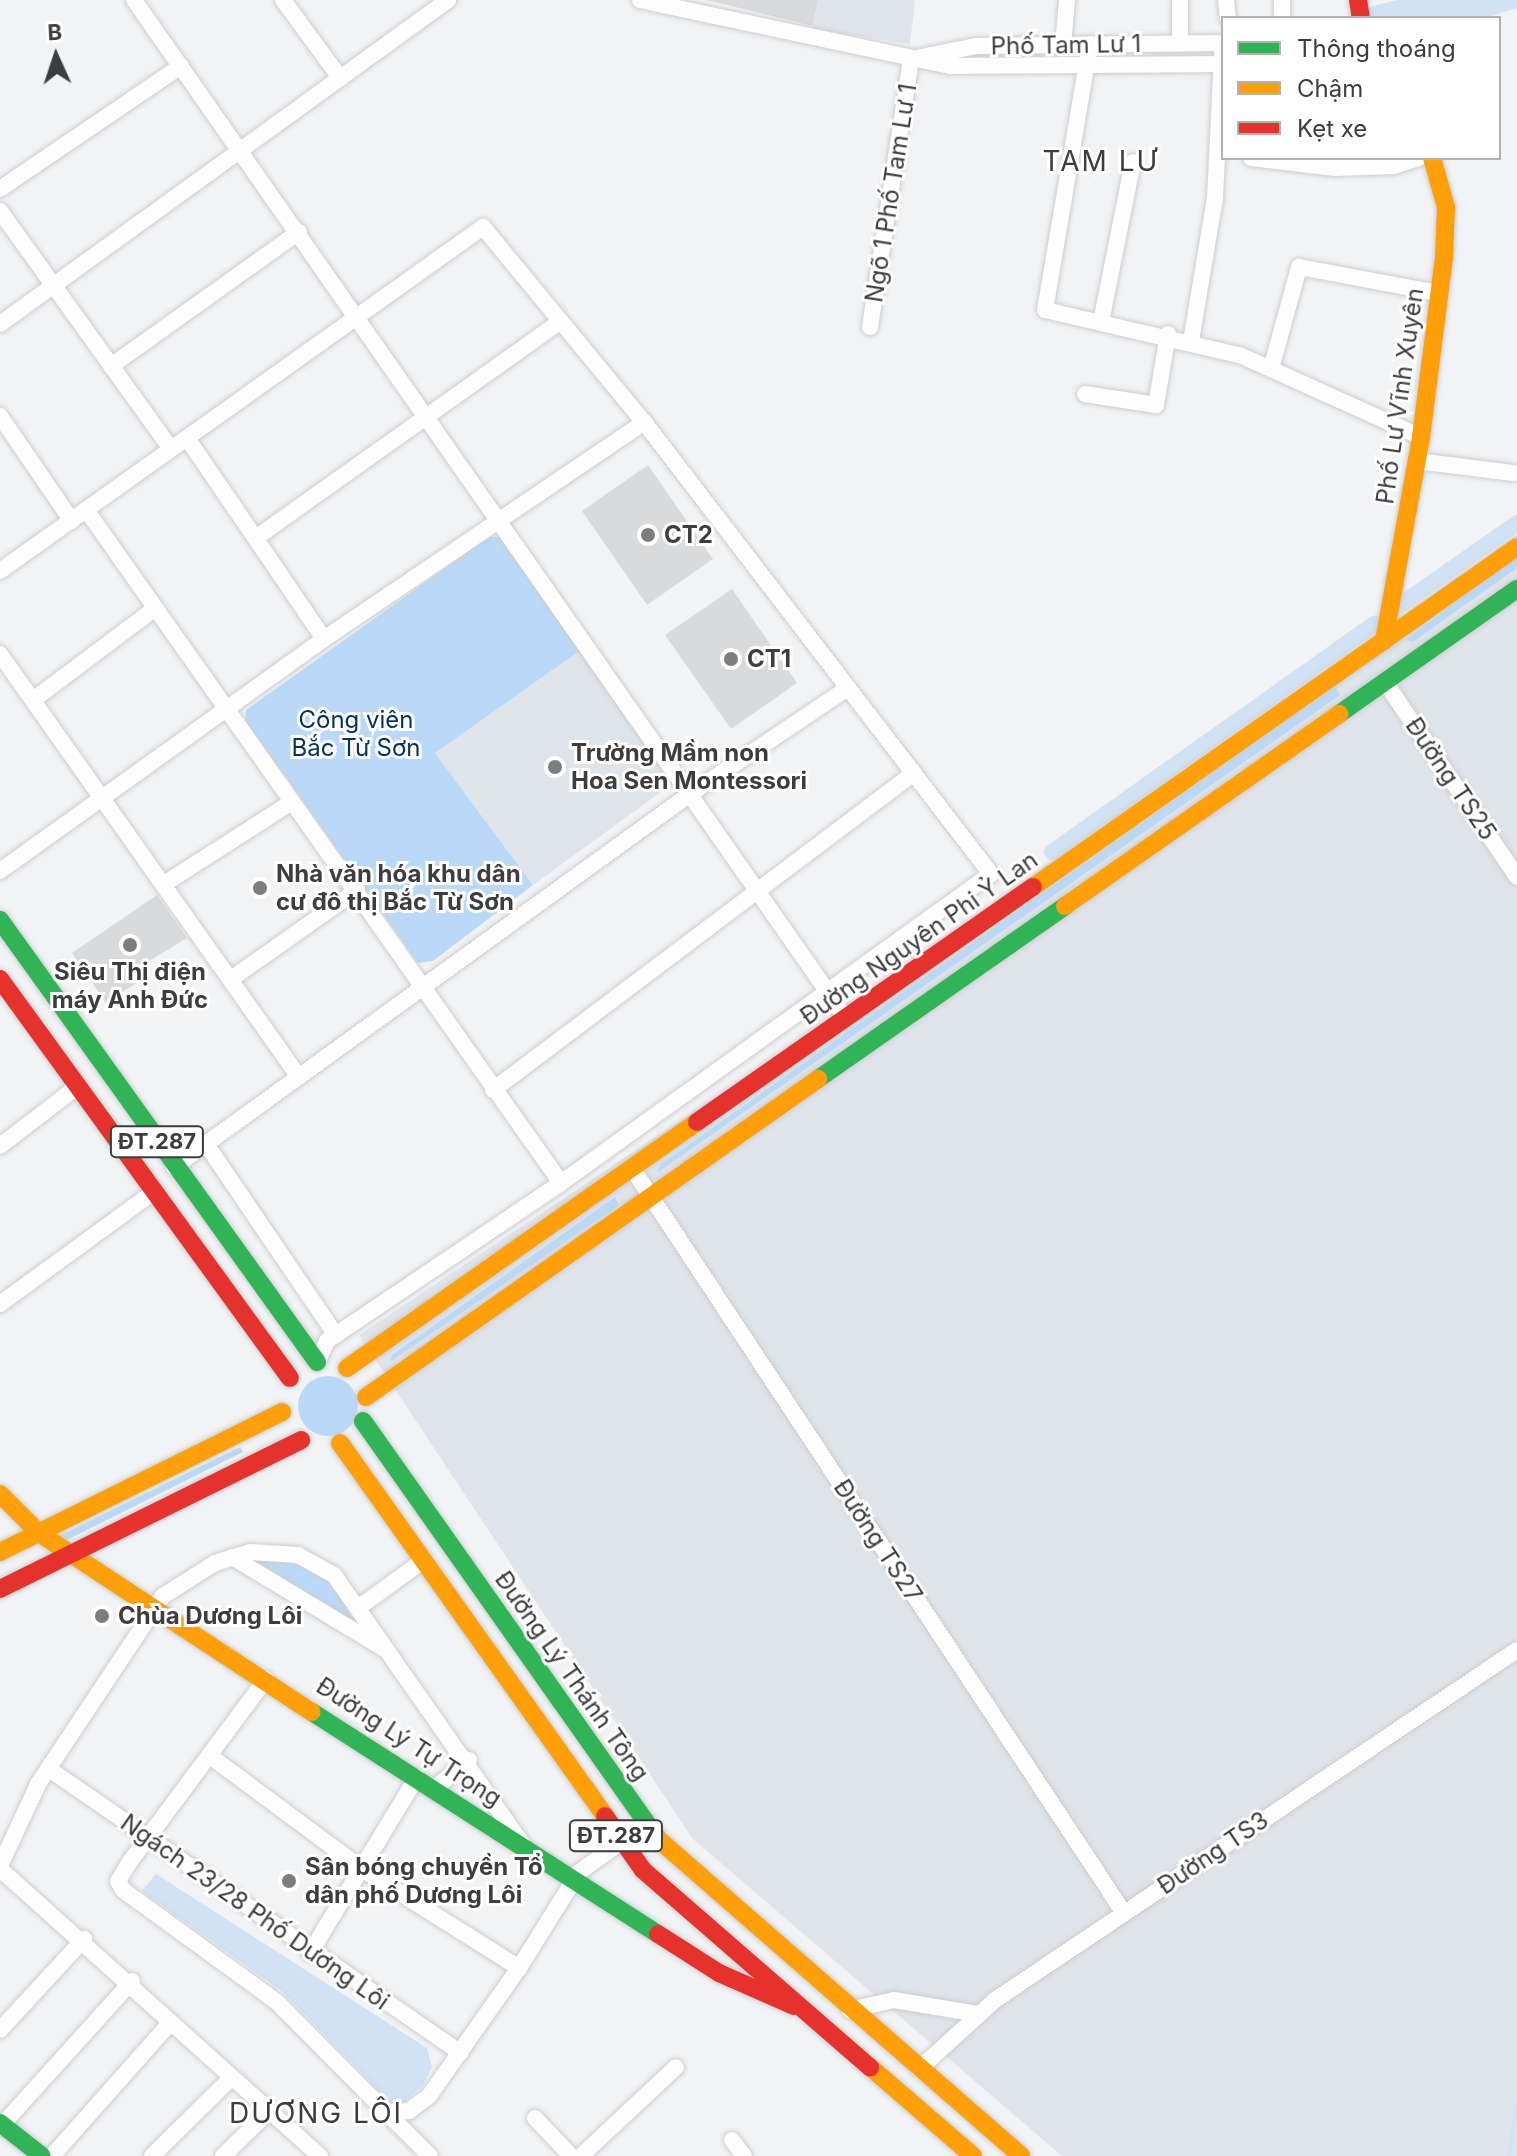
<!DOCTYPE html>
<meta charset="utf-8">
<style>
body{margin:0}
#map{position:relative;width:1517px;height:2156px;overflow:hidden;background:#f1f3f5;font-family:Inter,sans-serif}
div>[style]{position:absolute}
.built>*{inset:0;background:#dfe4eb}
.green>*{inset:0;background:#bad9f8}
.round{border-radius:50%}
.water>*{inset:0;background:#d0e2f4}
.stream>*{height:4px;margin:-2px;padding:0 2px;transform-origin:2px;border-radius:2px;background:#d0e2f4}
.canal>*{height:16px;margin:-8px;padding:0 8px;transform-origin:8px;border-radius:8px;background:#d0e2f4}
.building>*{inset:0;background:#d9dadc}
.roads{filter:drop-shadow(0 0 2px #cccdcf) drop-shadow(0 0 2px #cccdcf)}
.street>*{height:16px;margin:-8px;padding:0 8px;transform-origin:8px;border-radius:8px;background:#fdfdfe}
.fast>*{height:18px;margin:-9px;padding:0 9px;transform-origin:9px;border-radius:9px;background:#30b455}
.slow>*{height:18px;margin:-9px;padding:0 9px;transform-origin:9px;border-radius:9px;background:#ff9f0a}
.jam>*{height:18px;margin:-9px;padding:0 9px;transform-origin:9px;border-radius:9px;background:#e5322d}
.dots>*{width:22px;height:22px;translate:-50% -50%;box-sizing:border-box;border:4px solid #fff;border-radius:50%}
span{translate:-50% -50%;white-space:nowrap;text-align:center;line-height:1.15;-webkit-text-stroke:6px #fff;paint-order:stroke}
.shield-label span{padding:2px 6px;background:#fff;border:2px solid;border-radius:6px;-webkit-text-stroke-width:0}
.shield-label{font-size:22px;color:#3b3d3f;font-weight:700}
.street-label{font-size:24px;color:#3b3d3f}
.poi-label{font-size:24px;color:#3b3d3f;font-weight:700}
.left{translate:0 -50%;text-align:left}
.park-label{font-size:24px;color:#033359}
.quarter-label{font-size:28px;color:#3b3d3f;letter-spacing:2px}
.legend{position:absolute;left:1221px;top:16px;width:280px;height:144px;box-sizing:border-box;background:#fff;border:2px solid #b1b1b2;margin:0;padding:10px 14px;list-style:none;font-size:24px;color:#3b3d3f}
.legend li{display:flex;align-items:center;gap:16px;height:40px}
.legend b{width:40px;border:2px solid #b1b1b2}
.north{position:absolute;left:16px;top:16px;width:80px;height:80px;-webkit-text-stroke:6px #fff;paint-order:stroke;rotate:357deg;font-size:22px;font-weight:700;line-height:32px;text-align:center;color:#3b3d3f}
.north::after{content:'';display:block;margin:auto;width:28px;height:36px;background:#3b3d3f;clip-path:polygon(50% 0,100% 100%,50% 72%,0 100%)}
</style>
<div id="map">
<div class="built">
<i style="clip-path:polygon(818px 0,915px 0,910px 44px,813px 29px)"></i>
<i style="clip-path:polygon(1517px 535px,1517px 2156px,1062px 2156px,693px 1839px,359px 1335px,1052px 872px)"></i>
<i style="clip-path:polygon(581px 650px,676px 781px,533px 885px,435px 753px)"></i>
</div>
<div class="green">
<i style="clip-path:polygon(489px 537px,503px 537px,581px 650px,435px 753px,533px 885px,433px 961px,418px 963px,245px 720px,246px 710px)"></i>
<i style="clip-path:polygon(1517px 555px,1517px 568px,1413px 642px,1406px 640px)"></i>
<i style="clip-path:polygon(1335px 686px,1340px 695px,657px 1173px,660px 1165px)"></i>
<i style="clip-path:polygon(615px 1197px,619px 1205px,390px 1362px,392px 1355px)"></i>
<i class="round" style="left:298px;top:1376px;width:60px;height:60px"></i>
<i style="clip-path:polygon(240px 1447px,243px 1452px,63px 1542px,59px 1536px)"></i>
<i style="clip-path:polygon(279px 1555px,330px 1582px,359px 1627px,251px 1562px)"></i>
</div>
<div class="water">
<i style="clip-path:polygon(1398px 0,1517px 0,1517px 8px,1485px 18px,1367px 18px,1365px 8px)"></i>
<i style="clip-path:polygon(156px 1874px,427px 2048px,432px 2067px,424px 2084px,397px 2109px,283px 1992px,142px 1891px)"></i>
</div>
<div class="stream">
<i style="left:1509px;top:2156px;width:52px;rotate:-81.1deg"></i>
</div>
<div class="canal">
<i style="left:1400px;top:605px;width:143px;rotate:-35deg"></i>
<i style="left:1052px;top:852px;width:395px;rotate:-35.3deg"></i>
</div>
<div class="building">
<i style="clip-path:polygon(706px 0,818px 0,813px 26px)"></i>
<i style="clip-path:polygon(648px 465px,713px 559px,647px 605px,582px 511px)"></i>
<i style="clip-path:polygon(732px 589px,797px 683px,731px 729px,665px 635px)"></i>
<i style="clip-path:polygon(157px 895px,187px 938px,146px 963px,150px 974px,106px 1003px,72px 953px)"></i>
</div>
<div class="roads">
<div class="street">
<i style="left:134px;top:0;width:1242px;rotate:55.03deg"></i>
<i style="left:283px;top:0;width:97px;rotate:53.8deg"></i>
<i style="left:640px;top:0;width:317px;rotate:12deg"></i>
<i style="left:950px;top:66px;width:273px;rotate:-0.4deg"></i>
<i style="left:1226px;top:0;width:18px;rotate:84deg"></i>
<i style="left:1282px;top:0;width:18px;rotate:90deg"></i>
<i style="left:1180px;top:43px;width:43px;rotate:-90deg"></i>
<i style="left:1090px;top:44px;width:270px;rotate:99.6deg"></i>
<i style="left:1045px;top:310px;width:202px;rotate:13.1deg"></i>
<i style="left:1242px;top:356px;width:196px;rotate:24.3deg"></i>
<i style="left:1063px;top:45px;width:45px;rotate:-84.9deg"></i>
<i style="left:1251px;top:158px;width:85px;rotate:6.8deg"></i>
<i style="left:1335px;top:168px;width:59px;rotate:-1.9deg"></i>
<i style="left:1394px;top:166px;width:26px;rotate:-18deg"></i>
<i style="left:0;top:189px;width:219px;rotate:-34.2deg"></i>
<i style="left:0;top:211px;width:293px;rotate:54.3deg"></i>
<i style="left:1101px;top:322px;width:163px;rotate:-78.7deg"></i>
<i style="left:0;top:324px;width:553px;rotate:-35.87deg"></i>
<i style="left:870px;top:327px;width:271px;rotate:-81.3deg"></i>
<i style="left:911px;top:59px;width:66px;rotate:-11.3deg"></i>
<i style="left:976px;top:46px;width:247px;rotate:-0.7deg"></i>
<i style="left:1191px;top:341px;width:145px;rotate:-80.5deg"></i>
<i style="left:1215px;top:198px;width:145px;rotate:-87.2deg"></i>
<i style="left:111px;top:366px;width:231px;rotate:-35.5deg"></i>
<i style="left:1271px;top:369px;width:106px;rotate:-74.6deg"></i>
<i style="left:1299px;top:267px;width:141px;rotate:10.6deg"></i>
<i style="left:1085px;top:394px;width:72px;rotate:8.8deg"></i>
<i style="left:1156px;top:405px;width:72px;rotate:-80.4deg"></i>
<i style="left:0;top:416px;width:127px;rotate:55.6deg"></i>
<i style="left:187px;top:438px;width:243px;rotate:55.7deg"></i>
<i style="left:1417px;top:461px;width:97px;rotate:7.1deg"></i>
<i style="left:87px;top:511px;width:822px;rotate:54.8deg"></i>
<i style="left:257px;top:537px;width:368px;rotate:-35.4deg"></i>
<i style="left:0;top:571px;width:593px;rotate:-35.46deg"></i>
<i style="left:483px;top:227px;width:253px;rotate:50.5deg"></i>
<i style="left:644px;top:422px;width:570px;rotate:52.49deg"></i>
<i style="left:991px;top:874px;width:530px;rotate:144.3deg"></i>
<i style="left:561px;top:1183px;width:282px;rotate:146deg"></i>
<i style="left:327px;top:1341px;width:23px;rotate:115deg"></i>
<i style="left:0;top:654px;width:518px;rotate:54.75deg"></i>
<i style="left:1385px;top:682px;width:235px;rotate:55.9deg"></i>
<i style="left:33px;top:700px;width:151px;rotate:-36.9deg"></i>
<i style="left:0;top:871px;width:398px;rotate:-35.6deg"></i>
<i style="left:324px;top:639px;width:387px;rotate:-34.1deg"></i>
<i style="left:164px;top:884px;width:150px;rotate:-32.7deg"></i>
<i style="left:231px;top:979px;width:154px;rotate:-35.2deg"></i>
<i style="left:493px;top:1090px;width:527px;rotate:-36.98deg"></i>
<i style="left:206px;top:1144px;width:231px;rotate:55.8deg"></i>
<i style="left:0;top:1146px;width:97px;rotate:-37.5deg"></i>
<i style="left:174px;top:1167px;width:637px;rotate:-35.86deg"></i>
<i style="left:690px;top:794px;width:190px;rotate:-33.9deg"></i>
<i style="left:632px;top:1168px;width:893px;rotate:56.56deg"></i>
<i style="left:0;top:1304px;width:192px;rotate:-36.1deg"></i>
<i style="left:232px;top:1557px;width:182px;rotate:31.1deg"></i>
<i style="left:358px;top:1608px;width:82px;rotate:-36deg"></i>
<i style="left:266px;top:1679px;width:229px;rotate:126.7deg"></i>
<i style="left:129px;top:1863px;width:21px;rotate:121deg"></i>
<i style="left:118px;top:1881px;width:10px;rotate:61deg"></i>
<i style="left:123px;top:1890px;width:190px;rotate:36deg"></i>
<i style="left:277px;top:2002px;width:155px;rotate:45.3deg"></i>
<i style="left:386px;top:2112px;width:23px;rotate:-2deg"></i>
<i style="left:409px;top:2111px;width:25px;rotate:-37deg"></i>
<i style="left:429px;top:2096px;width:156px;rotate:-54.9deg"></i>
<i style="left:210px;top:1756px;width:189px;rotate:36.6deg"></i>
<i style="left:362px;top:1869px;width:186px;rotate:32.2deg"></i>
<i style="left:519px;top:1968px;width:113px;rotate:-58deg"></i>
<i style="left:579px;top:1872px;width:52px;rotate:-35.5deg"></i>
<i style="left:49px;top:1769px;width:500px;rotate:34.58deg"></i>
<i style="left:435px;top:1788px;width:44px;rotate:-39.5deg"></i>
<i style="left:0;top:1866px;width:90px;rotate:-65.1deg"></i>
<i style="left:38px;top:1784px;width:226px;rotate:-56.4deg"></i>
<i style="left:163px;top:1596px;width:62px;rotate:-32.4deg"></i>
<i style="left:215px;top:1563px;width:37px;rotate:-17deg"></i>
<i style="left:250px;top:1552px;width:48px;rotate:3.6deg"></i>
<i style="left:298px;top:1555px;width:41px;rotate:29.1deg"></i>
<i style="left:334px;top:1575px;width:327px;rotate:55deg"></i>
<i style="left:0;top:1869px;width:430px;rotate:41.9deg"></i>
<i style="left:310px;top:1953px;width:206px;rotate:-58.7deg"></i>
<i style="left:850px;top:2010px;width:45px;rotate:-12.8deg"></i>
<i style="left:894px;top:2000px;width:86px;rotate:9.4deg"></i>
<i style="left:0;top:2030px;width:124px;rotate:-47.3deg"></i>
<i style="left:919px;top:2069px;width:103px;rotate:-42.2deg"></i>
<i style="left:995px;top:2000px;width:628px;rotate:-33.84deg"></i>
<i style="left:386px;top:2112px;width:62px;rotate:45deg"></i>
<i style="left:535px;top:2118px;width:52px;rotate:46.5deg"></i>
<i style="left:2px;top:2125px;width:194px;rotate:-47.9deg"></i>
<i style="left:732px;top:2140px;width:20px;rotate:53deg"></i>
<i style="left:52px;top:2156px;width:179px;rotate:-48.4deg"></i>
<i style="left:152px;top:2156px;width:110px;rotate:-44.6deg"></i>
<i style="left:223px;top:2156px;width:63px;rotate:-44.4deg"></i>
<i style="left:581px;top:2156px;width:130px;rotate:-43.1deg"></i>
</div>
<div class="fast">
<i style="left:1339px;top:714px;width:218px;rotate:-35.1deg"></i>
<i style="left:0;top:920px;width:544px;rotate:54.35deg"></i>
<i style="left:818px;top:1079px;width:302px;rotate:-35deg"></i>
<i style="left:363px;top:1421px;width:512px;rotate:54.79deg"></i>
<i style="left:312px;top:1712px;width:411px;rotate:32.7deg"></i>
<i style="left:0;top:2123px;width:53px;rotate:38.2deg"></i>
</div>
<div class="slow">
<i style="left:1384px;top:641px;width:207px;rotate:-79.7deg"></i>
<i style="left:1421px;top:437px;width:180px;rotate:-82.7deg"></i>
<i style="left:1444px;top:258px;width:51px;rotate:-87.8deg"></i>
<i style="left:1446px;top:207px;width:51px;rotate:-105.9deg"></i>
<i style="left:1033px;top:887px;width:591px;rotate:-35.09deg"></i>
<i style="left:1065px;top:906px;width:335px;rotate:-35deg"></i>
<i style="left:347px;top:1368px;width:428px;rotate:-35.1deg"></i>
<i style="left:366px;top:1397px;width:553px;rotate:-35.13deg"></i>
<i style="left:340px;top:1443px;width:458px;rotate:54.6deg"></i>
<i style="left:0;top:1494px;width:55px;rotate:45deg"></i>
<i style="left:39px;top:1533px;width:326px;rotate:33.3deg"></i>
<i style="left:0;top:1552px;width:315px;rotate:-26.4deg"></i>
<i style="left:658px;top:1839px;width:482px;rotate:41.1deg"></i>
<i style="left:870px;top:2067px;width:136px;rotate:40.8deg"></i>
</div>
<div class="jam">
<i style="left:1358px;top:0;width:18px;rotate:81deg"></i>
<i style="left:0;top:979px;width:493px;rotate:54deg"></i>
<i style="left:697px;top:1122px;width:410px;rotate:-35deg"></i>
<i style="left:0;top:1589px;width:336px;rotate:-26.3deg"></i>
<i style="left:605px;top:1816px;width:66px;rotate:54.9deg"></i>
<i style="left:643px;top:1870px;width:301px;rotate:41deg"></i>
<i style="left:658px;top:1934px;width:72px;rotate:32.6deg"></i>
<i style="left:719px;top:1973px;width:82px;rotate:23.7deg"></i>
</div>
</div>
<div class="dots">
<i style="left:648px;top:535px;background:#7b7d7f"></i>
<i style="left:731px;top:659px;background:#7b7d7f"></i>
<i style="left:555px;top:767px;background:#7b7d7f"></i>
<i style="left:260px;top:888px;background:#7b7d7f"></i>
<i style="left:130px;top:945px;background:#7b7d7f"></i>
<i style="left:102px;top:1616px;background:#7b7d7f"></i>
<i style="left:289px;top:1881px;background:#7b7d7f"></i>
</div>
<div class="shield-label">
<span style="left:157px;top:1142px">ĐT.287</span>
<span style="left:616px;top:1836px">ĐT.287</span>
</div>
<div class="street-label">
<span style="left:1066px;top:45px;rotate:-1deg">Phố Tam Lư 1</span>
<span style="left:891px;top:193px;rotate:-81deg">Ngõ 1 Phố Tam Lư 1</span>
<span style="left:1400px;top:396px;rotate:-82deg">Phố Lư Vĩnh Xuyên</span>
<span style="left:1451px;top:779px;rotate:56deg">Đường TS25</span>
<span style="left:919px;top:938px;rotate:-35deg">Đường Nguyên Phi Ỷ Lan</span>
<span style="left:878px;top:1541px;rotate:57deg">Đường TS27</span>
<span style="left:572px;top:1676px;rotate:55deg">Đường Lý Thánh Tông</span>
<span style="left:409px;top:1742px;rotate:33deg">Đường Lý Tự Trọng</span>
<span style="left:1213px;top:1853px;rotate:-34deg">Đường TS3</span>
<span style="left:255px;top:1912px;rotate:35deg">Ngách 23/28 Phố Dương Lôi</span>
</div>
<div class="poi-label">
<span class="left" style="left:664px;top:535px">CT2</span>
<span class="left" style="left:747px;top:659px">CT1</span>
<span class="left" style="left:571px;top:767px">Trường Mầm non<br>Hoa Sen Montessori</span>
<span class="left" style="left:276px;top:888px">Nhà văn hóa khu dân<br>cư đô thị Bắc Từ Sơn</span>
<span style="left:130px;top:986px">Siêu Thị điện<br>máy Anh Đức</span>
<span class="left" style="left:118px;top:1616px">Chùa Dương Lôi</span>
<span class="left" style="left:305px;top:1881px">Sân bóng chuyền Tổ<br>dân phố Dương Lôi</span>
</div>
<div class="park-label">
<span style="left:356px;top:734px">Công viên<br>Bắc Từ Sơn</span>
</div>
<div class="quarter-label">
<span style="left:1101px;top:161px">TAM LƯ</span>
<span style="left:316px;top:2113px">DƯƠNG LÔI</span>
</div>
<ul class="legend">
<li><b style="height:10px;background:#30b455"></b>Thông thoáng</li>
<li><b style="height:10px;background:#ff9f0a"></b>Chậm</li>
<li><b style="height:10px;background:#e5322d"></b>Kẹt xe</li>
</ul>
<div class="north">B</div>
</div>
